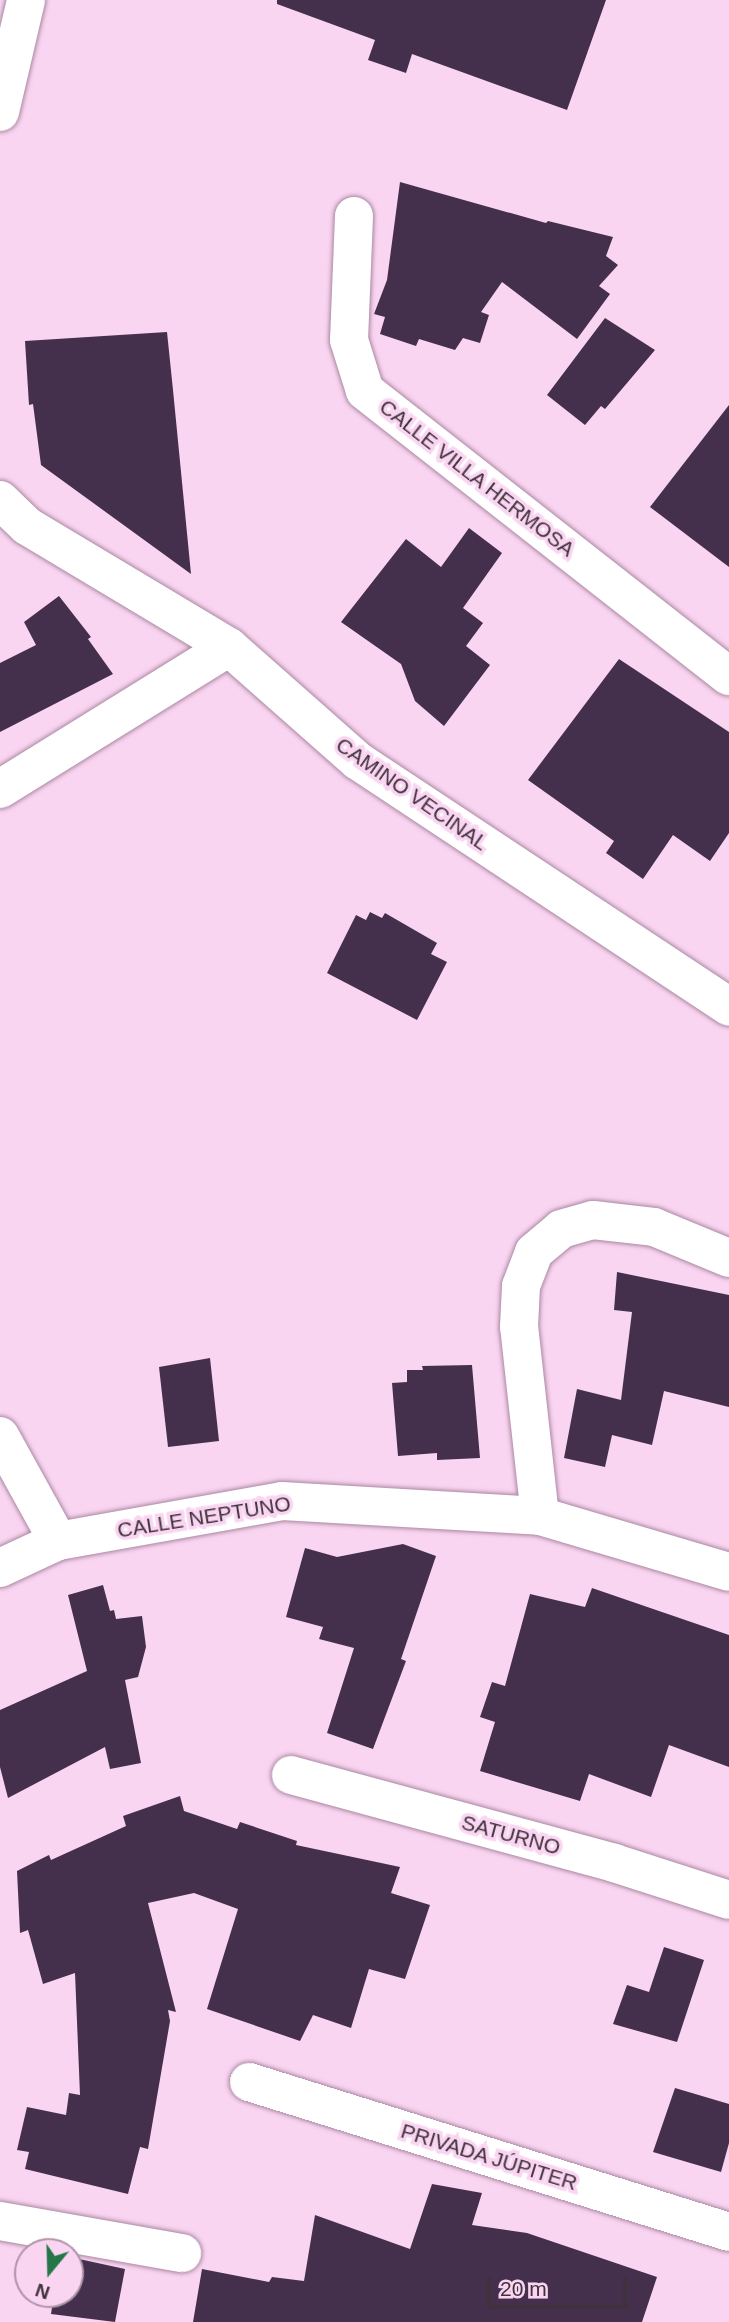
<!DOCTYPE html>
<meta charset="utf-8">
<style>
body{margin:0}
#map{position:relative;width:729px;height:2322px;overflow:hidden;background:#fad5f1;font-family:Arial,sans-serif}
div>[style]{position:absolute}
.building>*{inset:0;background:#44304d}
.roads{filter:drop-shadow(0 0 2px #aa88a2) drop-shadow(0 0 2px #aa88a2)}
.minor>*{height:38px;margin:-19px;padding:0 19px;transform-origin:19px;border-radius:19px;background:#fff}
.tertiary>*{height:38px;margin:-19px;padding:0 19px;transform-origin:19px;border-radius:19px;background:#fff}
span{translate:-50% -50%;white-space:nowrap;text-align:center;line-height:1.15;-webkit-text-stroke:7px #fad5f1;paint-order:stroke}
.street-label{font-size:21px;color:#40323d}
.north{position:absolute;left:14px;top:2238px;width:70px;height:70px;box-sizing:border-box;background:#fad5f1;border:2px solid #b094a9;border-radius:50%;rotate:199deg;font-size:19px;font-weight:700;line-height:28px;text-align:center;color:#40323d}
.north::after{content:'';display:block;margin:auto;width:24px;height:32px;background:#257749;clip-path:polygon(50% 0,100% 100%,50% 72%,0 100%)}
.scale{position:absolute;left:487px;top:2277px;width:140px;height:32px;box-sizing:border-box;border:4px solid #40323d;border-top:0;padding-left:9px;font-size:21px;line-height:24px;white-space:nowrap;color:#40323d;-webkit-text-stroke:5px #fad5f1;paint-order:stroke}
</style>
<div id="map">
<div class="building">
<i style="clip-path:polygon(277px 0,606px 0,567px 110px,412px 54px,406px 73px,368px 60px,375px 40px,277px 4px)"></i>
<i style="clip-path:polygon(400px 182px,546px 223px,548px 221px,613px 237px,606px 256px,618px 265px,599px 286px,610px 294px,577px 339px,502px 282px,481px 312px,489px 315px,480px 343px,463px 338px,455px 350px,419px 339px,416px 346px,380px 334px,385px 317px,374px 314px,387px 280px)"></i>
<i style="clip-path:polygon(605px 318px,655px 350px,605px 409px,601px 406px,585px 425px,547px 395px)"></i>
<i style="clip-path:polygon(167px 332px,173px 390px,191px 574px,41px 465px,33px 404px,29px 405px,25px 341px)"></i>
<i style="clip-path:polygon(729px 405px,729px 567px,650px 507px)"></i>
<i style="clip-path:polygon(469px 528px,502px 553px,463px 608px,483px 623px,466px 646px,490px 665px,444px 726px,415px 701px,401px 664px,341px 622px,406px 539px,441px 567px)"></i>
<i style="clip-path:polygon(59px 596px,91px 637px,88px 639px,113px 674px,0 732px,0 663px,36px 645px,24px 622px)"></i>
<i style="clip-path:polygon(619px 659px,729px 732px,729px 833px,710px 861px,673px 835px,643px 879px,606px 853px,614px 841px,528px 780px)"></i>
<i style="clip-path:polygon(370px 912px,382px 918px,385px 913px,437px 943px,431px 954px,447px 962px,417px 1020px,327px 973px,356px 915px,366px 920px)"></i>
<i style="clip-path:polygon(617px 1272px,729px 1295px,729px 1407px,664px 1391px,652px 1445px,612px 1435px,605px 1467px,564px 1458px,577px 1389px,621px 1400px,632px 1312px,614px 1310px)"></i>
<i style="clip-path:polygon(210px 1358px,219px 1441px,168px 1447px,159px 1367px)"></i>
<i style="clip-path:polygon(472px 1365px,480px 1458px,437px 1460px,437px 1453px,398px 1456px,392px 1383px,407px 1382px,407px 1370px,423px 1370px,422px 1366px)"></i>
<i style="clip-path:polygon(403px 1544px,436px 1556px,401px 1659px,406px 1661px,373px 1749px,327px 1733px,354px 1648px,319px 1639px,323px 1627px,286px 1617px,305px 1548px,337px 1557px)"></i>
<i style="clip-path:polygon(103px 1585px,110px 1611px,114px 1610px,116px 1619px,142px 1616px,146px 1647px,138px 1677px,125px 1680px,141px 1763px,110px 1769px,105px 1747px,8px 1798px,0 1767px,0 1710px,87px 1671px,68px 1595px)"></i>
<i style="clip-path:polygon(592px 1588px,729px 1635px,729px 1767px,669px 1745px,651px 1797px,589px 1774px,580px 1801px,480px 1771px,495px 1722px,480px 1717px,492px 1682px,505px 1686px,530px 1594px,585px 1607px)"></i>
<i style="clip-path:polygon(180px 1796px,184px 1811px,237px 1829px,240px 1822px,297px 1841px,296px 1845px,400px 1867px,391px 1893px,430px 1905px,405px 1979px,369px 1969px,351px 2028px,313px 2015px,300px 2041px,207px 2009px,238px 1909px,194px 1893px,148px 1903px,176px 2012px,168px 2010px,170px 2021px,148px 2149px,140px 2147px,128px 2194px,25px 2169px,29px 2152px,17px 2150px,27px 2107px,66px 2115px,69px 2093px,80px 2095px,75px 1973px,43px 1984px,28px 1930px,20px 1933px,17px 1871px,49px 1855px,51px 1860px,126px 1826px,123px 1816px)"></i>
<i style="clip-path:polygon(664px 1947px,704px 1960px,677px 2042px,613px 2024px,627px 1985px,649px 1992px)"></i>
<i style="clip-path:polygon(675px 2088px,729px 2104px,729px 2143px,721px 2172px,653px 2152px)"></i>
<i style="clip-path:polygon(432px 2184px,482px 2193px,472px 2225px,527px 2233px,657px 2277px,642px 2322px,193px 2322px,202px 2269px,269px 2282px,272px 2277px,304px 2281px,315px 2215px,410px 2249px)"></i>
<i style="clip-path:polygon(70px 2257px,125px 2269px,115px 2322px,51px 2314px,54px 2294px,70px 2294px)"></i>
</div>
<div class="roads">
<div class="minor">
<i style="left:0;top:112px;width:115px;rotate:-76.9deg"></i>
<i style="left:354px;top:216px;width:124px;rotate:92.3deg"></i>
<i style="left:349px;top:340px;width:53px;rotate:72.6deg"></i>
<i style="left:365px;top:391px;width:462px;rotate:38.1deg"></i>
<i style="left:0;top:789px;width:269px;rotate:-31.8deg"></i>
<i style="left:0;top:1436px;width:120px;rotate:61.1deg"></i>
<i style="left:540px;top:1516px;width:190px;rotate:-96.3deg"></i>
<i style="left:519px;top:1327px;width:41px;rotate:-87.2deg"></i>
<i style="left:521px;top:1286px;width:36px;rotate:-69deg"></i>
<i style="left:534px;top:1252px;width:35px;rotate:-40deg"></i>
<i style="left:561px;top:1229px;width:33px;rotate:-16deg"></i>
<i style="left:593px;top:1220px;width:61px;rotate:6.5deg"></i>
<i style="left:654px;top:1227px;width:81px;rotate:22.5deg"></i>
<i style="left:0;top:1568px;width:64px;rotate:-25deg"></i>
<i style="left:58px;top:1541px;width:228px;rotate:-10.1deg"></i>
<i style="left:282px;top:1501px;width:258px;rotate:3.3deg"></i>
<i style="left:540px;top:1516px;width:197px;rotate:16.5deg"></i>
<i style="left:291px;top:1775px;width:335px;rotate:15.2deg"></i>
<i style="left:614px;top:1863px;width:121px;rotate:17.8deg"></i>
<i style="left:249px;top:2082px;width:503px;rotate:17.35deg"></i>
<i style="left:0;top:2221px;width:185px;rotate:10deg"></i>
</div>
<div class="tertiary">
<i style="left:0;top:500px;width:37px;rotate:44deg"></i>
<i style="left:27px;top:526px;width:235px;rotate:30.9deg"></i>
<i style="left:229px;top:647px;width:172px;rotate:41.5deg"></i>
<i style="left:358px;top:761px;width:445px;rotate:33.5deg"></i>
</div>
</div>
<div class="street-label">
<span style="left:477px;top:478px;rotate:38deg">CALLE VILLA HERMOSA</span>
<span style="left:412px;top:794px;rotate:35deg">CAMINO VECINAL</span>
<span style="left:204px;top:1517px;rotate:-9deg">CALLE NEPTUNO</span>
<span style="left:511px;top:1835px;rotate:15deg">SATURNO</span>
<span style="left:489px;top:2157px;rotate:17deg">PRIVADA JÚPITER</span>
</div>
<div class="north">N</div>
<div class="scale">20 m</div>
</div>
